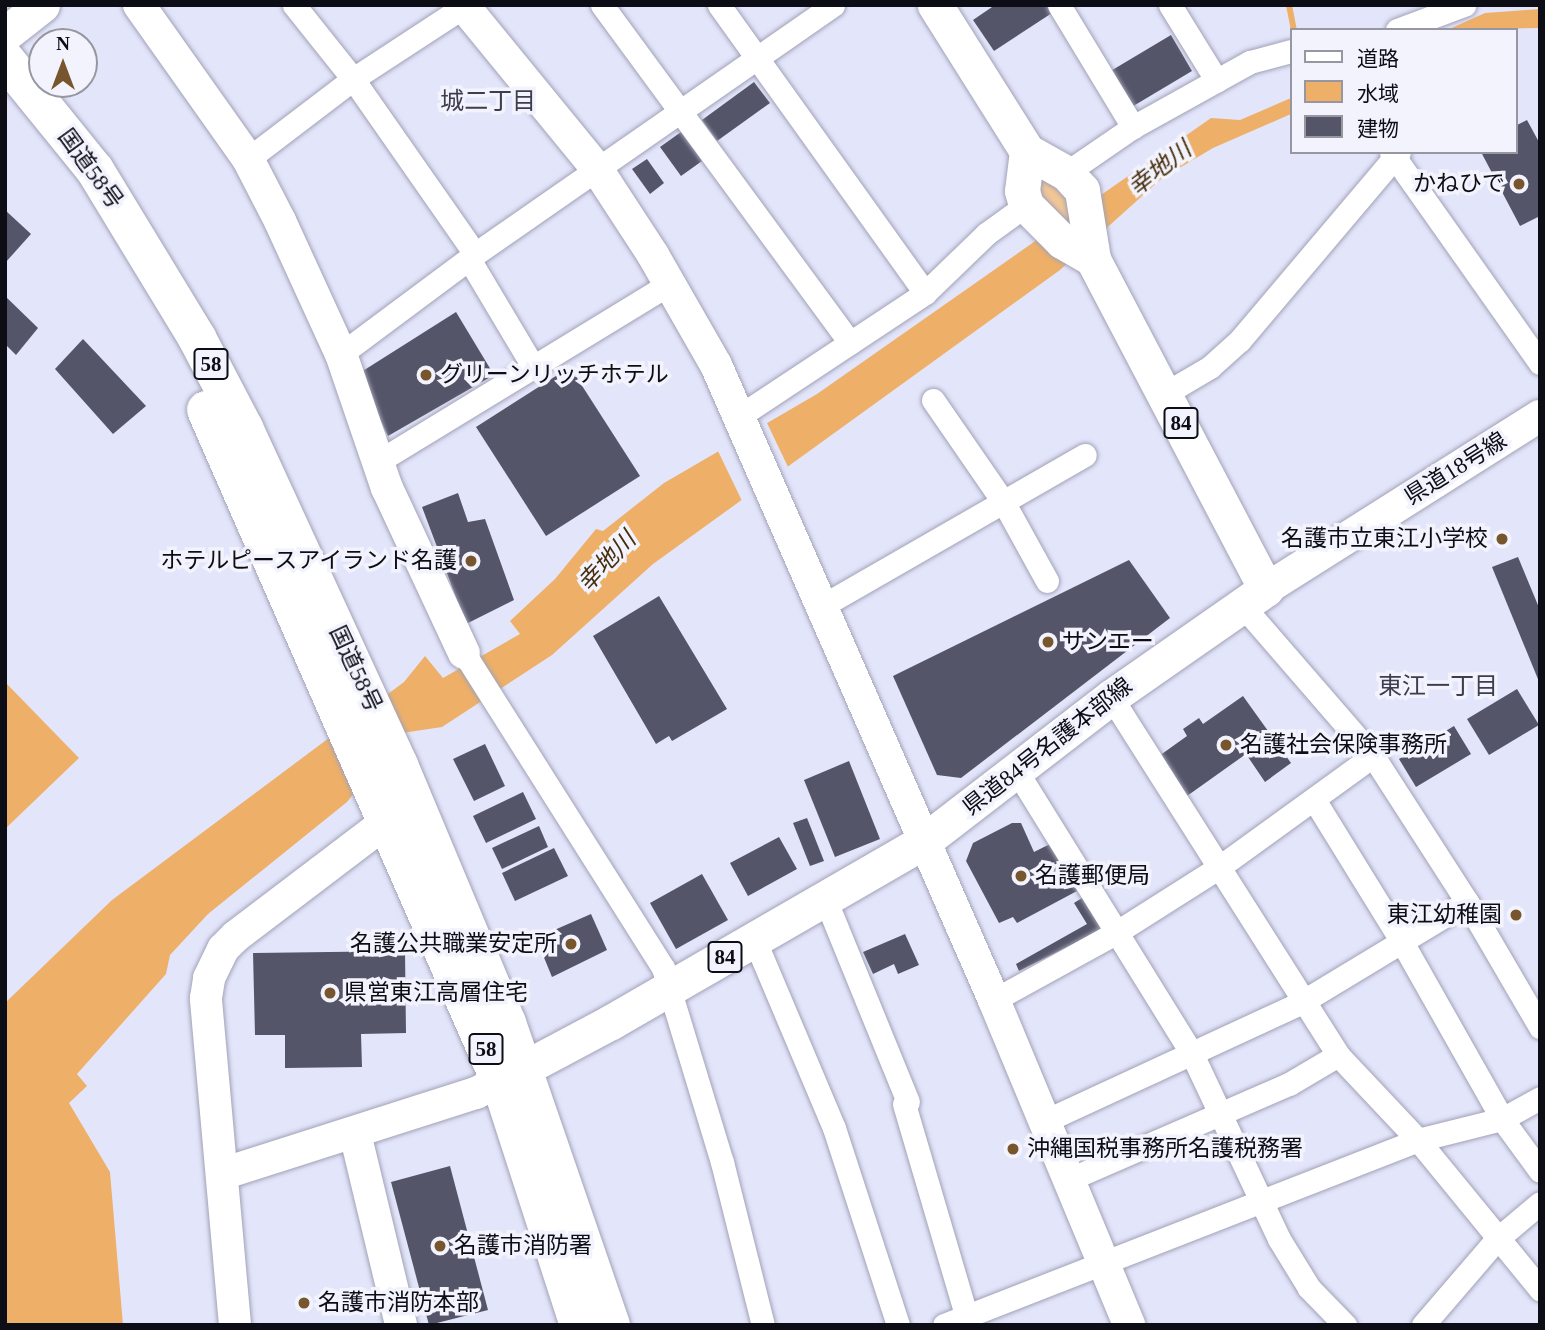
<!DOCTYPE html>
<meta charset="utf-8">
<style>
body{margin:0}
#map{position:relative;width:1545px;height:1330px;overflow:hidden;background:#e3e5fb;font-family:"Times New Roman","Noto Sans JP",serif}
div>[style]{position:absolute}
.green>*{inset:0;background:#f3c695}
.water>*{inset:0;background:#eeb068}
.pier>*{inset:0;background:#e3e5fb}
.stream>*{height:6px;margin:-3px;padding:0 3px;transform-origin:3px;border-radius:3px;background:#eeb068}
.building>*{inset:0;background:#545568}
.roads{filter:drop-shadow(0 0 2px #a1a2b7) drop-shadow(0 0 2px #a1a2b7)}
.street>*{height:23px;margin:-11.5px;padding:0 11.5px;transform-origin:11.5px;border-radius:11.5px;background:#fff}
.secondary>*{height:32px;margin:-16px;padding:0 16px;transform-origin:16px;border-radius:16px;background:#fff}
.primary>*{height:35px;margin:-17.5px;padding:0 17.5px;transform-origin:17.5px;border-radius:17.5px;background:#fff}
.highway>*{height:38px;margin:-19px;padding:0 19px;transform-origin:19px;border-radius:19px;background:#fff}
.dots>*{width:19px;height:19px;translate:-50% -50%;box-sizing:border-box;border:4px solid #f2f3fc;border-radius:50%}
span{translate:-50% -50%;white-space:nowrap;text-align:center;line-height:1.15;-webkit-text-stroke:7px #f2f3fc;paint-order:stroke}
.shield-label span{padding:2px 5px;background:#f2f3fc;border:2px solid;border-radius:5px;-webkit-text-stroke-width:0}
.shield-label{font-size:21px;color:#0d0e15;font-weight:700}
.street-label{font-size:23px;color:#0d0e15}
.poi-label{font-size:23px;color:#0d0e15}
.right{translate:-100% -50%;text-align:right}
.left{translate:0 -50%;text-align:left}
.neighbourhood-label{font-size:24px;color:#3c3d4f}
.water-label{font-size:24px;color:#462d0e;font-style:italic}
.frame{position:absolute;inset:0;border:7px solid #0d0e15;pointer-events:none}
.legend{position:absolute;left:1290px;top:28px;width:228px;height:126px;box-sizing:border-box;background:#f2f3fc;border:2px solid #9697a0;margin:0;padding:9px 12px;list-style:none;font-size:21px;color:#0d0e15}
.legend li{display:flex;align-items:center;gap:14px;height:35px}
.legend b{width:35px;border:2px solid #9697a0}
.north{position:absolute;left:28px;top:28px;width:70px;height:70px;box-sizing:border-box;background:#f2f3fc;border:2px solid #9697a0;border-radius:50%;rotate:0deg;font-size:19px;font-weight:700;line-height:28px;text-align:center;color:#0d0e15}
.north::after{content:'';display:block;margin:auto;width:24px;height:32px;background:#77552d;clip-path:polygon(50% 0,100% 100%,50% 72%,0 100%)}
</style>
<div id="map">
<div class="green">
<i style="clip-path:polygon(1035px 171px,1075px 193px,1073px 233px,1035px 207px)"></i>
</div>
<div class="water">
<i style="clip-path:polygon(1540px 9px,1540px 28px,1447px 30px,1485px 13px)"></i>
<i style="clip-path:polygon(1291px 98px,1291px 114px,1213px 148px,1161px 179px,1060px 270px,653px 564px,552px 655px,442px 727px,402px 733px,347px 802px,208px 914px,170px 955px,166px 974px,77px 1074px,87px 1086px,69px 1103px,110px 1172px,123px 1325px,5px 1325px,5px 1003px,112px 900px,404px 682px,425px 656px,443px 678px,520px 634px,510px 621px,555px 579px,596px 529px,603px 531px,664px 483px,817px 394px,1211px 118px,1240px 120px)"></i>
<i style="clip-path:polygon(5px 682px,79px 758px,5px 829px)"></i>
</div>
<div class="pier">
<i style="clip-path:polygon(766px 421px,789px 469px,743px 503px,717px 449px)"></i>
</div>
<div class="stream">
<i style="left:1289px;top:5px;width:25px;rotate:79deg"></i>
</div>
<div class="building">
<i style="clip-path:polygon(995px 5px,1047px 5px,1052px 13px,994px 51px,973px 20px)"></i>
<i style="clip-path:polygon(1171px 35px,1192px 71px,1130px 108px,1109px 72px)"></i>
<i style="clip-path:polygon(754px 82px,770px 103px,717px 141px,702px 120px)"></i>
<i style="clip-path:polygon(1527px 120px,1540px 144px,1540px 216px,1520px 226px,1481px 152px,1515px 152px,1515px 126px)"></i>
<i style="clip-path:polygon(681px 132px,702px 161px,681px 176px,660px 147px)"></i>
<i style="clip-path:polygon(647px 159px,664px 183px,650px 194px,632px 169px)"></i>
<i style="clip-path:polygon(5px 210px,31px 234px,5px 263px)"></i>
<i style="clip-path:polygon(5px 296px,38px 328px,16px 355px,5px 344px)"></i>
<i style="clip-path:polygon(456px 312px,494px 375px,388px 436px,358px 374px)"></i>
<i style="clip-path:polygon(83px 339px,146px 406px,113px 434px,55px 369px)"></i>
<i style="clip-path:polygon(570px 367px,640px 476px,546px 536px,476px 427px)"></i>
<i style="clip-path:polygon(458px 493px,468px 522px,485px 519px,514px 600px,466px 624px,422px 507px)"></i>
<i style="clip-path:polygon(1518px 557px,1540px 610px,1540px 684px,1492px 567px)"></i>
<i style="clip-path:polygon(1129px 560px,1170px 618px,961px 778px,937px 775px,893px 676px)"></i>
<i style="clip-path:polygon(659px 596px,727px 709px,672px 741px,669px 736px,656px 744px,593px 636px)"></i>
<i style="clip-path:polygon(1517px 689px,1539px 725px,1489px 755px,1467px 719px)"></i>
<i style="clip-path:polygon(1243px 696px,1291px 763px,1265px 782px,1246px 754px,1187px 796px,1159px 756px,1187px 736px,1183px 729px,1199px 718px,1203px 724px)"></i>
<i style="clip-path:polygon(1454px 726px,1471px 754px,1416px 787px,1399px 759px)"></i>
<i style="clip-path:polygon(485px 744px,505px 786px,474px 801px,453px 759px)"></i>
<i style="clip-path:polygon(849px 761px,880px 839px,835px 857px,804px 780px)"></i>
<i style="clip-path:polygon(523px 792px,536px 819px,486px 843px,473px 816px)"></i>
<i style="clip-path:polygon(807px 818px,824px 861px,810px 866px,793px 823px)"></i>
<i style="clip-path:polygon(1012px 823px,1021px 823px,1034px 852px,1050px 844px,1077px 891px,1017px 923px,1013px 917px,999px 923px,966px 861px,973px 843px)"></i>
<i style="clip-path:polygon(539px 826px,548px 847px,502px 869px,492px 848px)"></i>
<i style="clip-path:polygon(779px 837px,797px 869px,748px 896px,730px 863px)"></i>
<i style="clip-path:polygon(554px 848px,568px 876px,515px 901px,502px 873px)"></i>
<i style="clip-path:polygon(702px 874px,728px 920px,676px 949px,650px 903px)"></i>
<i style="clip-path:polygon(1082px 898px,1103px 929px,1019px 971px,1016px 964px,1087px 924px,1074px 903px)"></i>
<i style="clip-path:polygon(591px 914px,607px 950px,552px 977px,536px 938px)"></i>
<i style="clip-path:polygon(905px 934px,919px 965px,898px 974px,894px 964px,873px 974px,863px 952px)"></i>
<i style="clip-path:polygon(405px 951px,406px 1033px,361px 1034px,362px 1067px,285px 1068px,285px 1035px,255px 1035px,253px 953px)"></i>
<i style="clip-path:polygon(450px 1166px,488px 1310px,429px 1325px,391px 1182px)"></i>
</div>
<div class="roads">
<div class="street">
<i style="left:294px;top:5px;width:95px;rotate:51.4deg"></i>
<i style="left:353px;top:79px;width:213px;rotate:55.1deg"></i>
<i style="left:602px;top:5px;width:419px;rotate:53.7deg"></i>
<i style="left:719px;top:5px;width:354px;rotate:54.4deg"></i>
<i style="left:1059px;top:5px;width:143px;rotate:58.8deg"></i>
<i style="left:1170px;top:5px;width:89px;rotate:58.3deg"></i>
<i style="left:1397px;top:30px;width:72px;rotate:-20.5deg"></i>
<i style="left:1391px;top:152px;width:258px;rotate:54.8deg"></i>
<i style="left:248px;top:159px;width:132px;rotate:-37.3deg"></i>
<i style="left:353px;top:79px;width:135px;rotate:-33.2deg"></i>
<i style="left:1066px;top:173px;width:81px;rotate:-34.5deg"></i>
<i style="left:1133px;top:127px;width:134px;rotate:-29.1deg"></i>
<i style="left:1250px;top:62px;width:42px;rotate:-15deg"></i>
<i style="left:469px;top:259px;width:127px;rotate:59.2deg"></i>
<i style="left:341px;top:354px;width:167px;rotate:-36.7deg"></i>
<i style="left:475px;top:254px;width:436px;rotate:-34.8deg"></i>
<i style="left:1166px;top:393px;width:51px;rotate:-30.6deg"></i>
<i style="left:1210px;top:367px;width:40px;rotate:-42deg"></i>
<i style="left:1240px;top:340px;width:246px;rotate:-49.8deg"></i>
<i style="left:933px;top:400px;width:125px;rotate:55.4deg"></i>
<i style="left:1004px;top:503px;width:89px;rotate:61.1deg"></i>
<i style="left:738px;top:417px;width:224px;rotate:-33.5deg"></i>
<i style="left:925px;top:293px;width:85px;rotate:-44deg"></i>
<i style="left:986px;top:234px;width:49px;rotate:-35.9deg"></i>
<i style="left:379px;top:461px;width:340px;rotate:-31.4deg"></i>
<i style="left:1242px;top:605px;width:200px;rotate:49.1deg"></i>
<i style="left:1373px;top:756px;width:174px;rotate:57.2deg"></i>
<i style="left:1467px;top:902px;width:145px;rotate:59.7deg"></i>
<i style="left:822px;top:606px;width:303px;rotate:-29.9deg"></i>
<i style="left:464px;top:653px;width:373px;rotate:57.7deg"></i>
<i style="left:663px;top:968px;width:203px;rotate:73.1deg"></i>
<i style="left:722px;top:1162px;width:168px;rotate:75.9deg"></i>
<i style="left:1111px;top:697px;width:424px;rotate:57.6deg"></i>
<i style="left:1338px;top:1055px;width:117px;rotate:46.7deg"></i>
<i style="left:1418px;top:1140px;width:193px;rotate:50.7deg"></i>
<i style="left:1016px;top:770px;width:334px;rotate:58.2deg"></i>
<i style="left:1192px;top:1054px;width:204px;rotate:64.8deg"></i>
<i style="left:1279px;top:1239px;width:57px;rotate:58.5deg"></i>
<i style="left:1309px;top:1288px;width:52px;rotate:45.8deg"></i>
<i style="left:1315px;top:801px;width:166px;rotate:58.3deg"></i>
<i style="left:1402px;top:942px;width:203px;rotate:60.5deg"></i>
<i style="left:1502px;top:1119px;width:64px;rotate:53.8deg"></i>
<i style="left:826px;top:901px;width:217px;rotate:67.8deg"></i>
<i style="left:755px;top:941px;width:203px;rotate:67.1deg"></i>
<i style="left:834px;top:1128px;width:207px;rotate:72deg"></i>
<i style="left:994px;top:1000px;width:141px;rotate:-28.9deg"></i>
<i style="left:1117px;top:932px;width:120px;rotate:-32.4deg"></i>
<i style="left:1218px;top:868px;width:191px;rotate:-35.9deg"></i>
<i style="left:904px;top:1104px;width:230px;rotate:73.6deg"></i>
<i style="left:1045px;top:1121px;width:283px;rotate:-24.8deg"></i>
<i style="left:1302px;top:1002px;width:193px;rotate:-31.2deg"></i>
<i style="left:1070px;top:1179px;width:239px;rotate:-23.5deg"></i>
<i style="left:1289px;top:1084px;width:57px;rotate:-30.6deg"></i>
<i style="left:944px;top:1325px;width:509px;rotate:-21.32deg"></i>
<i style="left:1418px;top:1140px;width:87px;rotate:-14deg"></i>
<i style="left:1502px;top:1119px;width:43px;rotate:-28.9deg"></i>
<i style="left:1423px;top:1325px;width:112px;rotate:-49.3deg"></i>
<i style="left:1496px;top:1240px;width:57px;rotate:-40.1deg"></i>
</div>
<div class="secondary">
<i style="left:139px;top:5px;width:189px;rotate:54.7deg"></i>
<i style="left:248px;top:159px;width:70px;rotate:62.7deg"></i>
<i style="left:280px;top:221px;width:146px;rotate:65.4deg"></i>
<i style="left:341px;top:354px;width:142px;rotate:71.1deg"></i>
<i style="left:387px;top:488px;width:182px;rotate:65deg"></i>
<i style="left:463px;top:5px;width:212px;rotate:50.7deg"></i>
<i style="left:597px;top:169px;width:103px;rotate:56.9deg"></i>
<i style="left:653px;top:255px;width:127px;rotate:60.2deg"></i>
<i style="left:716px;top:365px;width:693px;rotate:66.36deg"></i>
<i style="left:994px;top:1000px;width:352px;rotate:67.4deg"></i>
<i style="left:1266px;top:589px;width:324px;rotate:-32.3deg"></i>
<i style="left:355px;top:1133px;width:197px;rotate:76.5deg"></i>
<i style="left:222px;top:1174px;width:267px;rotate:-17.7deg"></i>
<i style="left:476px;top:1093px;width:27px;rotate:-27deg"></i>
<i style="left:235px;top:1325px;width:328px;rotate:-95.1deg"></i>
<i style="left:206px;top:998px;width:20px;rotate:-81deg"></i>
<i style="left:209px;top:978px;width:32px;rotate:-64deg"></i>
<i style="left:223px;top:949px;width:18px;rotate:-45deg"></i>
<i style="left:236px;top:936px;width:192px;rotate:-37.2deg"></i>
</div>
<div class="primary">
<i style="left:5px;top:34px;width:47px;rotate:-38.1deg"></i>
<i style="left:1027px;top:151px;width:40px;rotate:97.1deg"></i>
<i style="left:1022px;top:191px;width:15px;rotate:74deg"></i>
<i style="left:1026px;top:205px;width:51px;rotate:45deg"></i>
<i style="left:1062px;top:241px;width:36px;rotate:30deg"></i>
<i style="left:500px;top:1081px;width:126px;rotate:-28deg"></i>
<i style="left:611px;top:1022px;width:360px;rotate:-30deg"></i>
<i style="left:923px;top:842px;width:237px;rotate:-37.6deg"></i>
<i style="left:1111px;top:697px;width:189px;rotate:-34.9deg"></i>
<i style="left:1266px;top:589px;width:373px;rotate:-117.7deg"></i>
<i style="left:1093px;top:259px;width:70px;rotate:-99.1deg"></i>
<i style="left:1082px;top:190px;width:23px;rotate:-133deg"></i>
<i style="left:1066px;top:173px;width:45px;rotate:-150.6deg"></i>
<i style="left:1027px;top:151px;width:173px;rotate:-122.2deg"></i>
</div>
<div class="highway">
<i style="left:5px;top:59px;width:143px;rotate:51deg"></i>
<i style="left:95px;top:170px;width:197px;rotate:58.7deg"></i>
<i style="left:197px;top:338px;width:102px;rotate:62.4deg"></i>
<i style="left:244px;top:428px;width:371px;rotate:65.3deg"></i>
<i style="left:399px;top:765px;width:280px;rotate:67.3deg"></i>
<i style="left:507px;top:1023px;width:319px;rotate:71deg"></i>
<i style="left:206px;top:410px;width:733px;rotate:66.34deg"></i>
<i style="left:500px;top:1081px;width:256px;rotate:72.1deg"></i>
</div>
</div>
<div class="dots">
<i style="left:1519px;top:184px;background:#77552d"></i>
<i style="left:426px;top:375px;background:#77552d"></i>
<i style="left:1502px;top:539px;background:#77552d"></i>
<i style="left:471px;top:561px;background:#77552d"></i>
<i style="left:1048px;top:642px;background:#77552d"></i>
<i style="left:1226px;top:745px;background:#77552d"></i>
<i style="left:1021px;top:876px;background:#77552d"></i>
<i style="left:1516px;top:915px;background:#77552d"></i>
<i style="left:571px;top:944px;background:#77552d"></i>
<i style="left:330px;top:993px;background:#77552d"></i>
<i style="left:1013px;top:1149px;background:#77552d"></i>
<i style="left:440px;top:1246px;background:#77552d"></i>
<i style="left:304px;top:1303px;background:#77552d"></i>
</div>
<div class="shield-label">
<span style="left:211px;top:364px">58</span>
<span style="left:1181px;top:423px">84</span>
<span style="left:725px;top:957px">84</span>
<span style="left:486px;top:1049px">58</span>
</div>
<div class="street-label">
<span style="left:90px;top:169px;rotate:54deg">国道58号</span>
<span style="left:1456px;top:469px;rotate:-32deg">県道18号線</span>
<span style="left:355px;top:669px;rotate:65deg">国道58号</span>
<span style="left:1048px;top:747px;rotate:-38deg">県道84号名護本部線</span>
</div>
<div class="poi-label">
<span class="right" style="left:1505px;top:184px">かねひで</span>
<span class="left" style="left:440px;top:375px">グリーンリッチホテル</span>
<span class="right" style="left:1488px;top:539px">名護市立東江小学校</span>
<span class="right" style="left:457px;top:561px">ホテルピースアイランド名護</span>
<span class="left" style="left:1062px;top:642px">サンエー</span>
<span class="left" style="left:1240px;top:745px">名護社会保険事務所</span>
<span class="left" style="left:1035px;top:876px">名護郵便局</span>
<span class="right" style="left:1502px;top:915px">東江幼稚園</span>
<span class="right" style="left:557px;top:944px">名護公共職業安定所</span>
<span class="left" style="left:344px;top:993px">県営東江高層住宅</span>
<span class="left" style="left:1027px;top:1149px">沖縄国税事務所名護税務署</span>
<span class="left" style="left:454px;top:1246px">名護市消防署</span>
<span class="left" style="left:318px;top:1303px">名護市消防本部</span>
</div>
<div class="neighbourhood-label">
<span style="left:488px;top:102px">城二丁目</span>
<span style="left:1438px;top:687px">東江一丁目</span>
</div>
<div class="water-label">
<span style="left:1160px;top:169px;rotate:-38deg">幸地川</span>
<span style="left:607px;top:562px;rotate:-47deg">幸地川</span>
</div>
<div class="frame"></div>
<ul class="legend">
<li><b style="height:9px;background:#fff"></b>道路</li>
<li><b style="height:19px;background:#eeb068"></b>水域</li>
<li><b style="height:19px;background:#545568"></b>建物</li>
</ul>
<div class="north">N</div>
</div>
